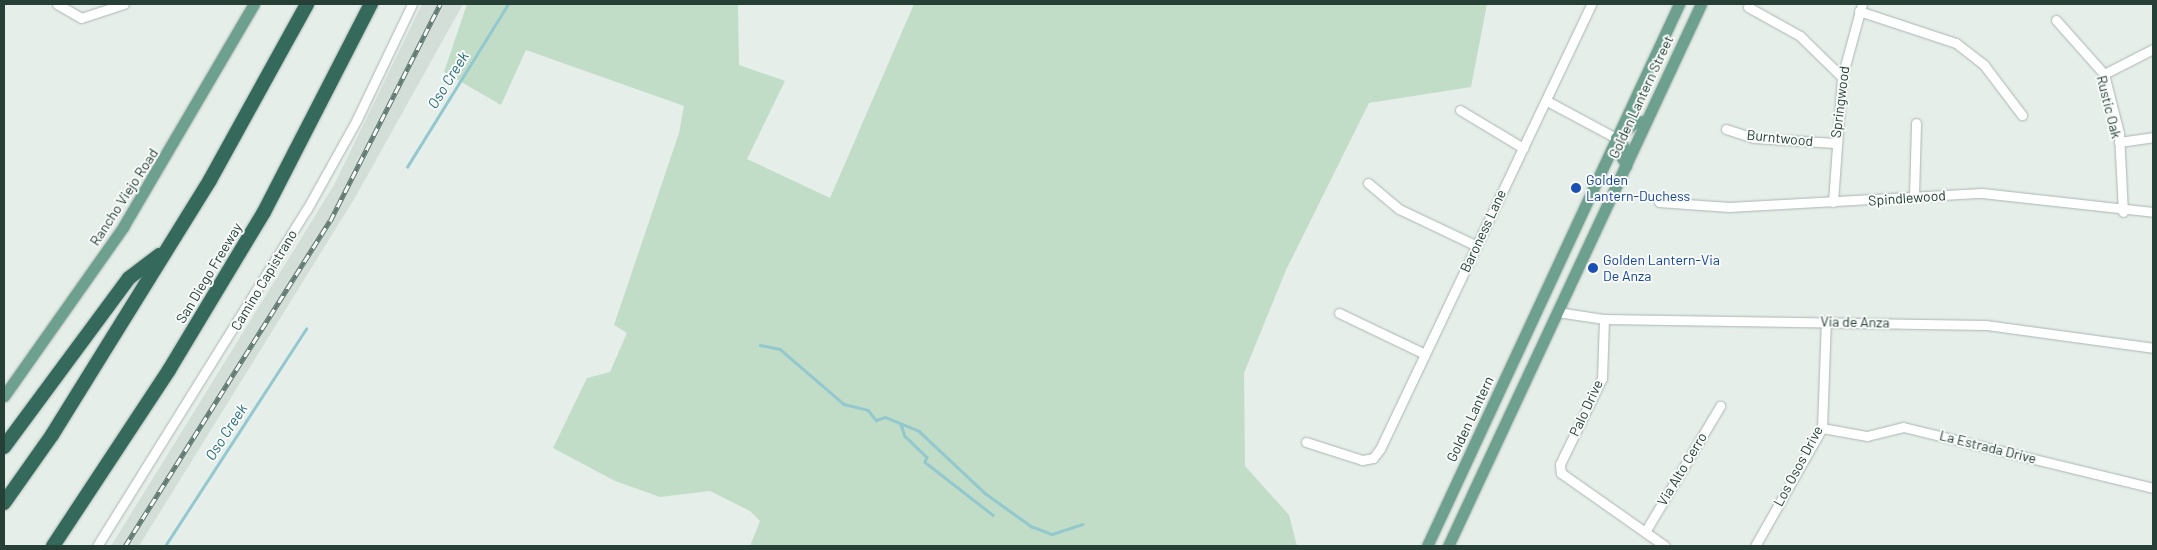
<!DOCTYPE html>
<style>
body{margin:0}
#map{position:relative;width:2157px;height:550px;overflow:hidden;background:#e6eeea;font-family:Barlow,sans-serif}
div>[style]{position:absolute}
.built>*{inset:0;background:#d4ded9}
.green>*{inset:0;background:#c1ddc7}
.stream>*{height:2.5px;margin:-1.25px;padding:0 1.25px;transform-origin:1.25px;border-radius:1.25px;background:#93c8ce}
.roads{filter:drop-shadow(0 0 1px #a9b6b1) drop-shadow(0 0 1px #a9b6b1)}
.minor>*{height:9px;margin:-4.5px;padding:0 4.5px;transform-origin:4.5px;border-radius:4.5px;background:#fff}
.major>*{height:11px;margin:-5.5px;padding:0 5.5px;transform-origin:5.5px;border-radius:5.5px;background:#6ea090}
.highway>*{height:14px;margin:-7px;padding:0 7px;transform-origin:7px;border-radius:7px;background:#34695b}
.rail>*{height:4.5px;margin-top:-2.25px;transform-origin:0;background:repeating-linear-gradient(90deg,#f7faf8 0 8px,#617a72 0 16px);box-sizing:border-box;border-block:1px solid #617a72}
.dots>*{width:14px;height:14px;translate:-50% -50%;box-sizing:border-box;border:2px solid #f7faf8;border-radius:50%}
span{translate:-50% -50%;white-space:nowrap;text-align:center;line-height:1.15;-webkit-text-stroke:4px #f7faf8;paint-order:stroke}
.street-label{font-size:14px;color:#263f37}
.transit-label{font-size:14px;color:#164399}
.left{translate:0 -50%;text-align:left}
.water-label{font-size:15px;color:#246d77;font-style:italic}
.frame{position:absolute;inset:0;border:5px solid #263f37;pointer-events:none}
</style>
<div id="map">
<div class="built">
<i style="clip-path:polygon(422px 4px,463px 4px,356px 196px,139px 546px,111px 546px,334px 185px)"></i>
</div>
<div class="green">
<i style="clip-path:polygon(467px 4px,738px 4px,739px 65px,785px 81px,747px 159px,830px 198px,914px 4px,1487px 4px,1471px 87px,1369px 103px,1286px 270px,1244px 373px,1245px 466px,1289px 515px,1297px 546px,750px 546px,760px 521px,750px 511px,710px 491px,660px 497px,615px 481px,553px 448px,587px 378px,610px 372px,627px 333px,614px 325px,679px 133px,684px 106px,526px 50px,501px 105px,444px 72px)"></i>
</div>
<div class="stream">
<i style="left:407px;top:167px;width:192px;rotate:-58.2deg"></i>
<i style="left:760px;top:345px;width:20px;rotate:11deg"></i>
<i style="left:780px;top:349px;width:84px;rotate:40.7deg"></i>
<i style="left:844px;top:404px;width:25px;rotate:14deg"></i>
<i style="left:868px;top:410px;width:13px;rotate:51deg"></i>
<i style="left:876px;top:420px;width:9px;rotate:-18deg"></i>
<i style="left:885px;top:417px;width:37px;rotate:22deg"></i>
<i style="left:919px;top:431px;width:91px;rotate:43.2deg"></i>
<i style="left:985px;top:493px;width:57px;rotate:35.7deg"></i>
<i style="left:1031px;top:526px;width:22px;rotate:21deg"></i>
<i style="left:1052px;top:534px;width:32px;rotate:-18deg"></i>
<i style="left:901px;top:424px;width:13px;rotate:72deg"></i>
<i style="left:905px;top:436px;width:30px;rotate:44deg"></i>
<i style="left:927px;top:457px;width:5px;rotate:112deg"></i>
<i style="left:925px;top:462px;width:86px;rotate:37.9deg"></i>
<i style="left:165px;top:546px;width:259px;rotate:-57deg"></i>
</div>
<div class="roads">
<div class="minor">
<i style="left:57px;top:4px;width:28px;rotate:30deg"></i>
<i style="left:81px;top:18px;width:45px;rotate:-18deg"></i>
<i style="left:1748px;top:7px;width:60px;rotate:29.1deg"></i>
<i style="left:1800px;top:36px;width:59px;rotate:44.3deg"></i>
<i style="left:1859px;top:11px;width:102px;rotate:18.3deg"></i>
<i style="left:1956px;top:43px;width:36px;rotate:38deg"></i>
<i style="left:1984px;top:65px;width:63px;rotate:52.8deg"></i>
<i style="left:2056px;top:20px;width:72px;rotate:48.4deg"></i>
<i style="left:2104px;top:74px;width:61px;rotate:75.7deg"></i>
<i style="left:2119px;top:133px;width:79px;rotate:87.1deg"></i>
<i style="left:2104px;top:74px;width:55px;rotate:-27deg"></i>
<i style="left:1547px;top:101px;width:78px;rotate:28.2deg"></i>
<i style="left:1460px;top:110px;width:74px;rotate:31.1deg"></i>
<i style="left:1726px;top:129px;width:29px;rotate:18deg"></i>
<i style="left:1754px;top:138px;width:81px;rotate:3.5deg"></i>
<i style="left:2119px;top:142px;width:34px;rotate:-8deg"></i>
<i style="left:1368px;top:183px;width:40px;rotate:40deg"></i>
<i style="left:1399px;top:209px;width:86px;rotate:25.4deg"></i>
<i style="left:1914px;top:196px;width:73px;rotate:-88.4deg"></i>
<i style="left:1659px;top:202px;width:70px;rotate:4.1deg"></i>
<i style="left:1729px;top:207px;width:253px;rotate:-3.2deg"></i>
<i style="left:1982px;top:193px;width:172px;rotate:6.3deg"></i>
<i style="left:1833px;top:202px;width:125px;rotate:-85.9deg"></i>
<i style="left:1842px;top:77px;width:76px;rotate:-74.7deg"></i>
<i style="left:1557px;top:312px;width:48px;rotate:8.5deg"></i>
<i style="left:1604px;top:319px;width:382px;rotate:0.9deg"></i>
<i style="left:1986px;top:325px;width:169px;rotate:7.8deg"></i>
<i style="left:1339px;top:313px;width:95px;rotate:25.5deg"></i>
<i style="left:1604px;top:319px;width:59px;rotate:91.9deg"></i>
<i style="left:1602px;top:378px;width:96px;rotate:116deg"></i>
<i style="left:1560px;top:464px;width:9px;rotate:84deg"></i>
<i style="left:1561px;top:473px;width:127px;rotate:35.1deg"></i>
<i style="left:1822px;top:428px;width:46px;rotate:10.1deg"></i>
<i style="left:1867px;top:436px;width:37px;rotate:-14deg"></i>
<i style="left:1903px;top:427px;width:257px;rotate:13.7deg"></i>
<i style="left:1306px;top:442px;width:59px;rotate:17.8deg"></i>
<i style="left:1362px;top:460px;width:11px;rotate:-10deg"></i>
<i style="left:1373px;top:458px;width:11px;rotate:-52deg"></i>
<i style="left:1380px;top:449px;width:492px;rotate:-64.6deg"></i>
<i style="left:1645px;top:532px;width:147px;rotate:-59.2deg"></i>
<i style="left:97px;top:546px;width:397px;rotate:-58.1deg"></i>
<i style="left:307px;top:209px;width:103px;rotate:-60.9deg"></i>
<i style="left:357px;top:119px;width:127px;rotate:-64.4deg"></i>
<i style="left:1755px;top:546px;width:136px;rotate:-60.4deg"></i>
<i style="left:1822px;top:428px;width:107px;rotate:-87.9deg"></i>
</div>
<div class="major">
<i style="left:1616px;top:138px;width:23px;rotate:-40deg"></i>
<i style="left:1634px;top:123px;width:13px;rotate:-13deg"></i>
<i style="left:1616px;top:138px;width:11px;rotate:49deg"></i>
<i style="left:1623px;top:146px;width:9px;rotate:111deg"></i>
<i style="left:1620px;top:154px;width:13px;rotate:61deg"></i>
<i style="left:4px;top:396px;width:207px;rotate:-54.8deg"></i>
<i style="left:123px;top:227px;width:259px;rotate:-59.6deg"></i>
<i style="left:1427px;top:546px;width:598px;rotate:-65.06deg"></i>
<i style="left:1448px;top:546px;width:598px;rotate:-64.98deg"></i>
</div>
<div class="highway">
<i style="left:4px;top:447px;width:210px;rotate:-53.5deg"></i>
<i style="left:129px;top:278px;width:38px;rotate:-37deg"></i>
<i style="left:4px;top:503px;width:83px;rotate:-54.8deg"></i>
<i style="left:52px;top:435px;width:300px;rotate:-58.2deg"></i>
<i style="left:210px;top:180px;width:201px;rotate:-61.1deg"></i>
<i style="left:53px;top:546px;width:211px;rotate:-56.6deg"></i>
<i style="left:169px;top:370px;width:184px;rotate:-59deg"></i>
<i style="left:264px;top:212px;width:234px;rotate:-62.8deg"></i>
</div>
</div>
<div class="rail">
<i style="left:125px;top:546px;width:384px;rotate:-57.8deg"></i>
<i style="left:330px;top:221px;width:243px;rotate:-63.1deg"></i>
</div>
<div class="dots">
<i style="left:1576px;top:188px;background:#1a4fb4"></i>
<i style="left:1593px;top:268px;background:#1a4fb4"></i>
</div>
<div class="street-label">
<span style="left:1641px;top:97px;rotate:-65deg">Golden Lantern Street</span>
<span style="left:1840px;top:102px;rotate:-83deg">Springwood</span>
<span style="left:2109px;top:107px;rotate:76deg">Rustic Oak</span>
<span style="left:1780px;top:138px;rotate:6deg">Burntwood</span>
<span style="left:124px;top:197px;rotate:-57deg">Rancho Viejo Road</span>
<span style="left:1907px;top:198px;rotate:-4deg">Spindlewood</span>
<span style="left:1483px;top:231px;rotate:-65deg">Baroness Lane</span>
<span style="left:209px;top:273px;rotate:-59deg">San Diego Freeway</span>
<span style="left:264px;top:280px;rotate:-59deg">Camino Capistrano</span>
<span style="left:1855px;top:322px;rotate:1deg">Via de Anza</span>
<span style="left:1586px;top:408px;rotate:-65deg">Palo Drive</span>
<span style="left:1470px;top:419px;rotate:-65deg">Golden Lantern</span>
<span style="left:1988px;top:447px;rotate:14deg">La Estrada Drive</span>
<span style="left:1798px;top:466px;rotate:-62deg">Los Osos Drive</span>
<span style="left:1682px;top:469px;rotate:-59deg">Via Alto Cerro</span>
</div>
<div class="transit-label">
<span class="left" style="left:1586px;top:188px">Golden<br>Lantern-Duchess</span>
<span class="left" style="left:1603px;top:268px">Golden Lantern-Via<br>De Anza</span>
</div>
<div class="water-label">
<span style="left:448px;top:80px;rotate:-58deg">Oso Creek</span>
<span style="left:226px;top:432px;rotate:-57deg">Oso Creek</span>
</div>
<div class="frame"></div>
</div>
